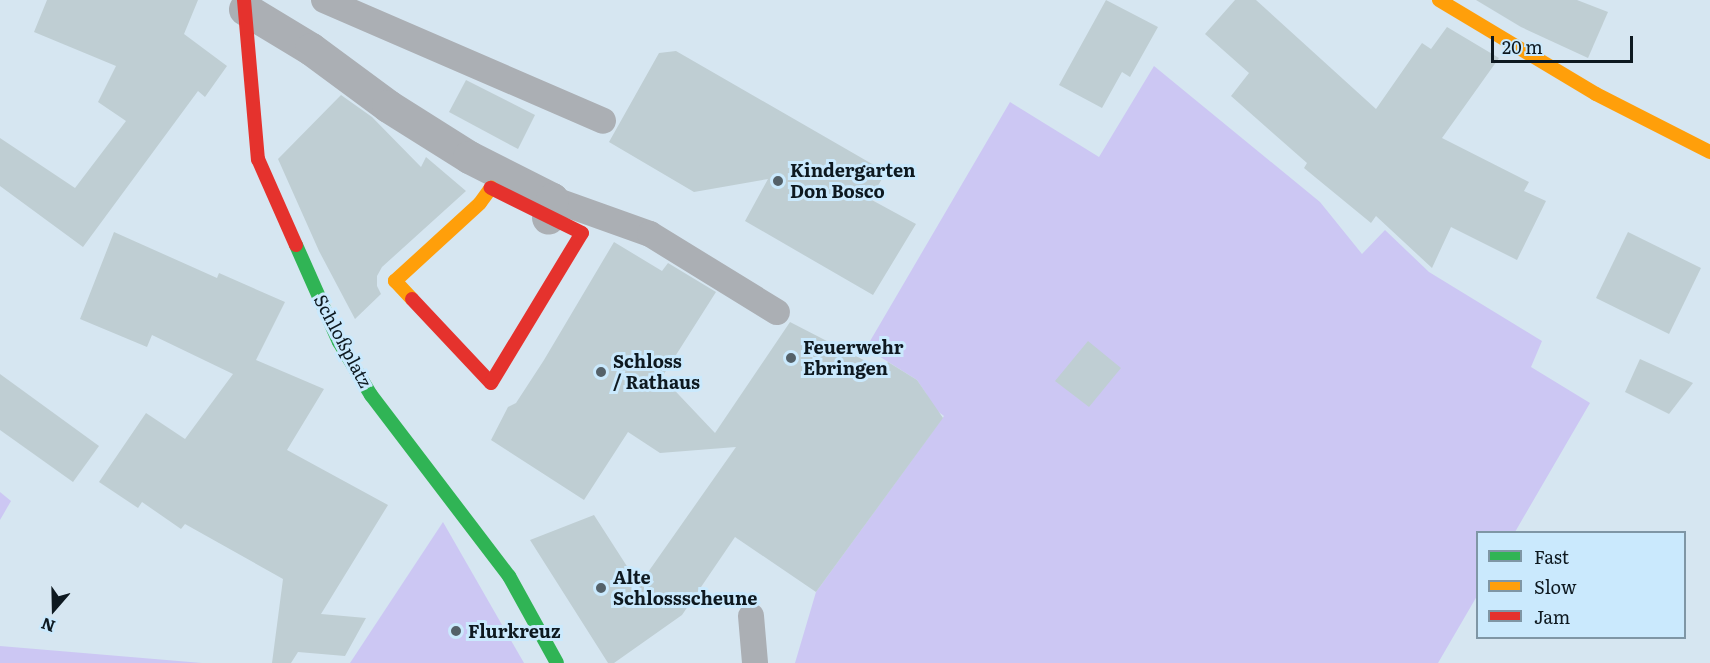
<!DOCTYPE html>
<meta charset="utf-8">
<style>
body{margin:0}
#map{position:relative;width:1710px;height:663px;overflow:hidden;background:#d6e6f1;font-family:Literata,serif}
div>[style]{position:absolute}
.green>*{inset:0;background:#ccc7f3}
.building>*{inset:0;background:#bfced3}
.lane>*{height:26px;margin:-13px;padding:0 13px;transform-origin:13px;border-radius:13px;background:#abafb4}
.street>*{height:33px;margin:-16.5px;padding:0 16.5px;transform-origin:16.5px;border-radius:16.5px;background:#abafb4}
.fast>*{height:14px;margin:-7px;padding:0 7px;transform-origin:7px;border-radius:7px;background:#30b455}
.slow>*{height:14px;margin:-7px;padding:0 7px;transform-origin:7px;border-radius:7px;background:#ff9f0a}
.jam>*{height:14px;margin:-7px;padding:0 7px;transform-origin:7px;border-radius:7px;background:#e5322d}
.dots>*{width:16px;height:16px;translate:-50% -50%;box-sizing:border-box;border:3px solid #cae9fd;border-radius:50%}
span{translate:-50% -50%;white-space:nowrap;text-align:center;line-height:1.15;-webkit-text-stroke:6px #cae9fd;paint-order:stroke}
.poi-label{font-size:18px;color:#0e1920;font-weight:700}
.left{translate:0 -50%;text-align:left}
.street-label{font-size:18px;color:#0e1920}
.legend{position:absolute;left:1476px;top:531px;width:210px;height:108px;box-sizing:border-box;background:#cae9fd;border:2px solid #7f96a5;margin:0;padding:8px 10px;list-style:none;font-size:18px;color:#0e1920}
.legend li{display:flex;align-items:center;gap:12px;height:30px}
.legend b{width:30px;border:2px solid #7f96a5}
.north{position:absolute;left:24px;top:579px;width:60px;height:60px;-webkit-text-stroke:4px #cae9fd;paint-order:stroke;rotate:200deg;font-size:16px;font-weight:700;line-height:24px;text-align:center;color:#0e1920}
.north::after{content:'';display:block;margin:auto;width:21px;height:27px;background:#0e1920;clip-path:polygon(50% 0,100% 100%,50% 72%,0 100%)}
.scale{position:absolute;left:1491px;top:36px;width:142px;height:27px;box-sizing:border-box;border:3px solid #0e1920;border-top:0;padding-left:8px;font-size:18px;line-height:21px;white-space:nowrap;color:#0e1920;-webkit-text-stroke:4px #cae9fd;paint-order:stroke}
</style>
<div id="map">
<div class="green">
<i style="clip-path:polygon(1154px 66px,1320px 202px,1362px 254px,1385px 230px,1429px 272px,1542px 341px,1531px 367px,1590px 403px,1515px 532px,1478px 532px,1477px 596px,1438px 663px,795px 663px,816px 592px,944px 416px,925px 402px,927px 395px,917px 380px,866px 348px,1010px 102px,1099px 157px)"></i>
<i style="clip-path:polygon(0 492px,11px 501px,0 520px)"></i>
<i style="clip-path:polygon(443px 522px,524px 663px,350px 663px)"></i>
<i style="clip-path:polygon(0 646px,202px 663px,0 663px)"></i>
</div>
<div class="building">
<i style="clip-path:polygon(47px 0,198px 0,184px 34px,227px 66px,205px 97px,198px 91px,83px 247px,0 186px,0 138px,75px 188px,126px 121px,98px 102px,116px 66px,34px 32px)"></i>
<i style="clip-path:polygon(1106px 0,1158px 27px,1130px 77px,1122px 72px,1102px 108px,1059px 85px)"></i>
<i style="clip-path:polygon(1235px 0,1256px 0,1376px 109px,1422px 43px,1431px 49px,1447px 27px,1499px 58px,1442px 138px,1529px 182px,1524px 191px,1546px 201px,1517px 260px,1451px 227px,1432px 268px,1376px 216px,1371px 223px,1304px 168px,1307px 163px,1231px 96px,1249px 73px,1205px 34px)"></i>
<i style="clip-path:polygon(1476px 0,1577px 0,1608px 12px,1588px 58px,1521px 27px)"></i>
<i style="clip-path:polygon(676px 51px,886px 172px,870px 199px,916px 224px,873px 295px,745px 221px,768px 179px,694px 192px,609px 142px,659px 53px)"></i>
<i style="clip-path:polygon(466px 80px,535px 115px,518px 149px,449px 112px)"></i>
<i style="clip-path:polygon(341px 95px,372px 117px,421px 167px,426px 157px,466px 191px,382px 267px,377px 276px,377px 286px,381px 294px,355px 319px,319px 251px,278px 159px)"></i>
<i style="clip-path:polygon(114px 232px,217px 278px,219px 273px,285px 302px,256px 360px,324px 389px,287px 450px,388px 505px,321px 614px,366px 618px,345px 656px,298px 652px,291px 663px,272px 663px,283px 579px,185px 524px,181px 529px,142px 502px,138px 508px,99px 482px,146px 413px,185px 439px,233px 374px,152px 335px,147px 347px,80px 319px)"></i>
<i style="clip-path:polygon(1628px 232px,1701px 268px,1669px 334px,1596px 298px)"></i>
<i style="clip-path:polygon(614px 242px,662px 271px,668px 263px,716px 292px,662px 377px,715px 433px,790px 322px,883px 370px,888px 362px,917px 380px,943px 418px,816px 592px,735px 537px,682px 615px,614px 663px,608px 663px,530px 540px,594px 515px,639px 585px,736px 447px,660px 453px,628px 432px,584px 500px,491px 440px,508px 407px,516px 403px,544px 360px)"></i>
<i style="clip-path:polygon(1088px 341px,1121px 368px,1089px 407px,1055px 381px)"></i>
<i style="clip-path:polygon(1640px 359px,1693px 383px,1669px 414px,1625px 392px)"></i>
<i style="clip-path:polygon(0 374px,99px 446px,73px 482px,0 430px)"></i>
</div>
<div class="lane">
<i style="left:324px;top:0;width:304px;rotate:23.4deg"></i>
<i style="left:552px;top:199px;width:104px;rotate:19.7deg"></i>
<i style="left:650px;top:234px;width:149px;rotate:31.6deg"></i>
<i style="left:751px;top:616px;width:47px;rotate:85.1deg"></i>
</div>
<div class="street">
<i style="left:245px;top:9px;width:77px;rotate:31.2deg"></i>
<i style="left:311px;top:49px;width:96px;rotate:36.5deg"></i>
<i style="left:388px;top:106px;width:96px;rotate:32.2deg"></i>
<i style="left:469px;top:157px;width:93px;rotate:26.8deg"></i>
<i style="left:552px;top:199px;width:19px;rotate:102deg"></i>
</div>
<div class="fast">
<i style="left:296px;top:245px;width:106px;rotate:66.1deg"></i>
<i style="left:339px;top:342px;width:62px;rotate:58.9deg"></i>
<i style="left:371px;top:395px;width:228px;rotate:52.7deg"></i>
<i style="left:509px;top:576px;width:99px;rotate:61.1deg"></i>
</div>
<div class="slow">
<i style="left:1439px;top:0;width:183px;rotate:30.9deg"></i>
<i style="left:1596px;top:94px;width:128px;rotate:27deg"></i>
<i style="left:412px;top:299px;width:25px;rotate:-133deg"></i>
<i style="left:395px;top:281px;width:115px;rotate:-42.5deg"></i>
<i style="left:480px;top:203px;width:19px;rotate:-54deg"></i>
</div>
<div class="jam">
<i style="left:244px;top:0;width:160px;rotate:85deg"></i>
<i style="left:258px;top:159px;width:94px;rotate:66.2deg"></i>
<i style="left:412px;top:299px;width:115px;rotate:46.8deg"></i>
<i style="left:491px;top:383px;width:175px;rotate:-58.8deg"></i>
<i style="left:582px;top:233px;width:102px;rotate:-153.7deg"></i>
</div>
<div class="dots">
<i style="left:778px;top:181px;background:#546169"></i>
<i style="left:791px;top:358px;background:#546169"></i>
<i style="left:601px;top:372px;background:#546169"></i>
<i style="left:601px;top:588px;background:#546169"></i>
<i style="left:456px;top:631px;background:#546169"></i>
</div>
<div class="poi-label">
<span class="left" style="left:790px;top:181px">Kindergarten<br>Don Bosco</span>
<span class="left" style="left:803px;top:358px">Feuerwehr<br>Ebringen</span>
<span class="left" style="left:613px;top:372px">Schloss<br>/ Rathaus</span>
<span class="left" style="left:613px;top:588px">Alte<br>Schlossscheune</span>
<span class="left" style="left:468px;top:631px">Flurkreuz</span>
</div>
<div class="street-label">
<span style="left:343px;top:341px;rotate:62deg">Schloßplatz</span>
</div>
<ul class="legend">
<li><b style="height:8px;background:#30b455"></b>Fast</li>
<li><b style="height:8px;background:#ff9f0a"></b>Slow</li>
<li><b style="height:8px;background:#e5322d"></b>Jam</li>
</ul>
<div class="north">N</div>
<div class="scale">20 m</div>
</div>
